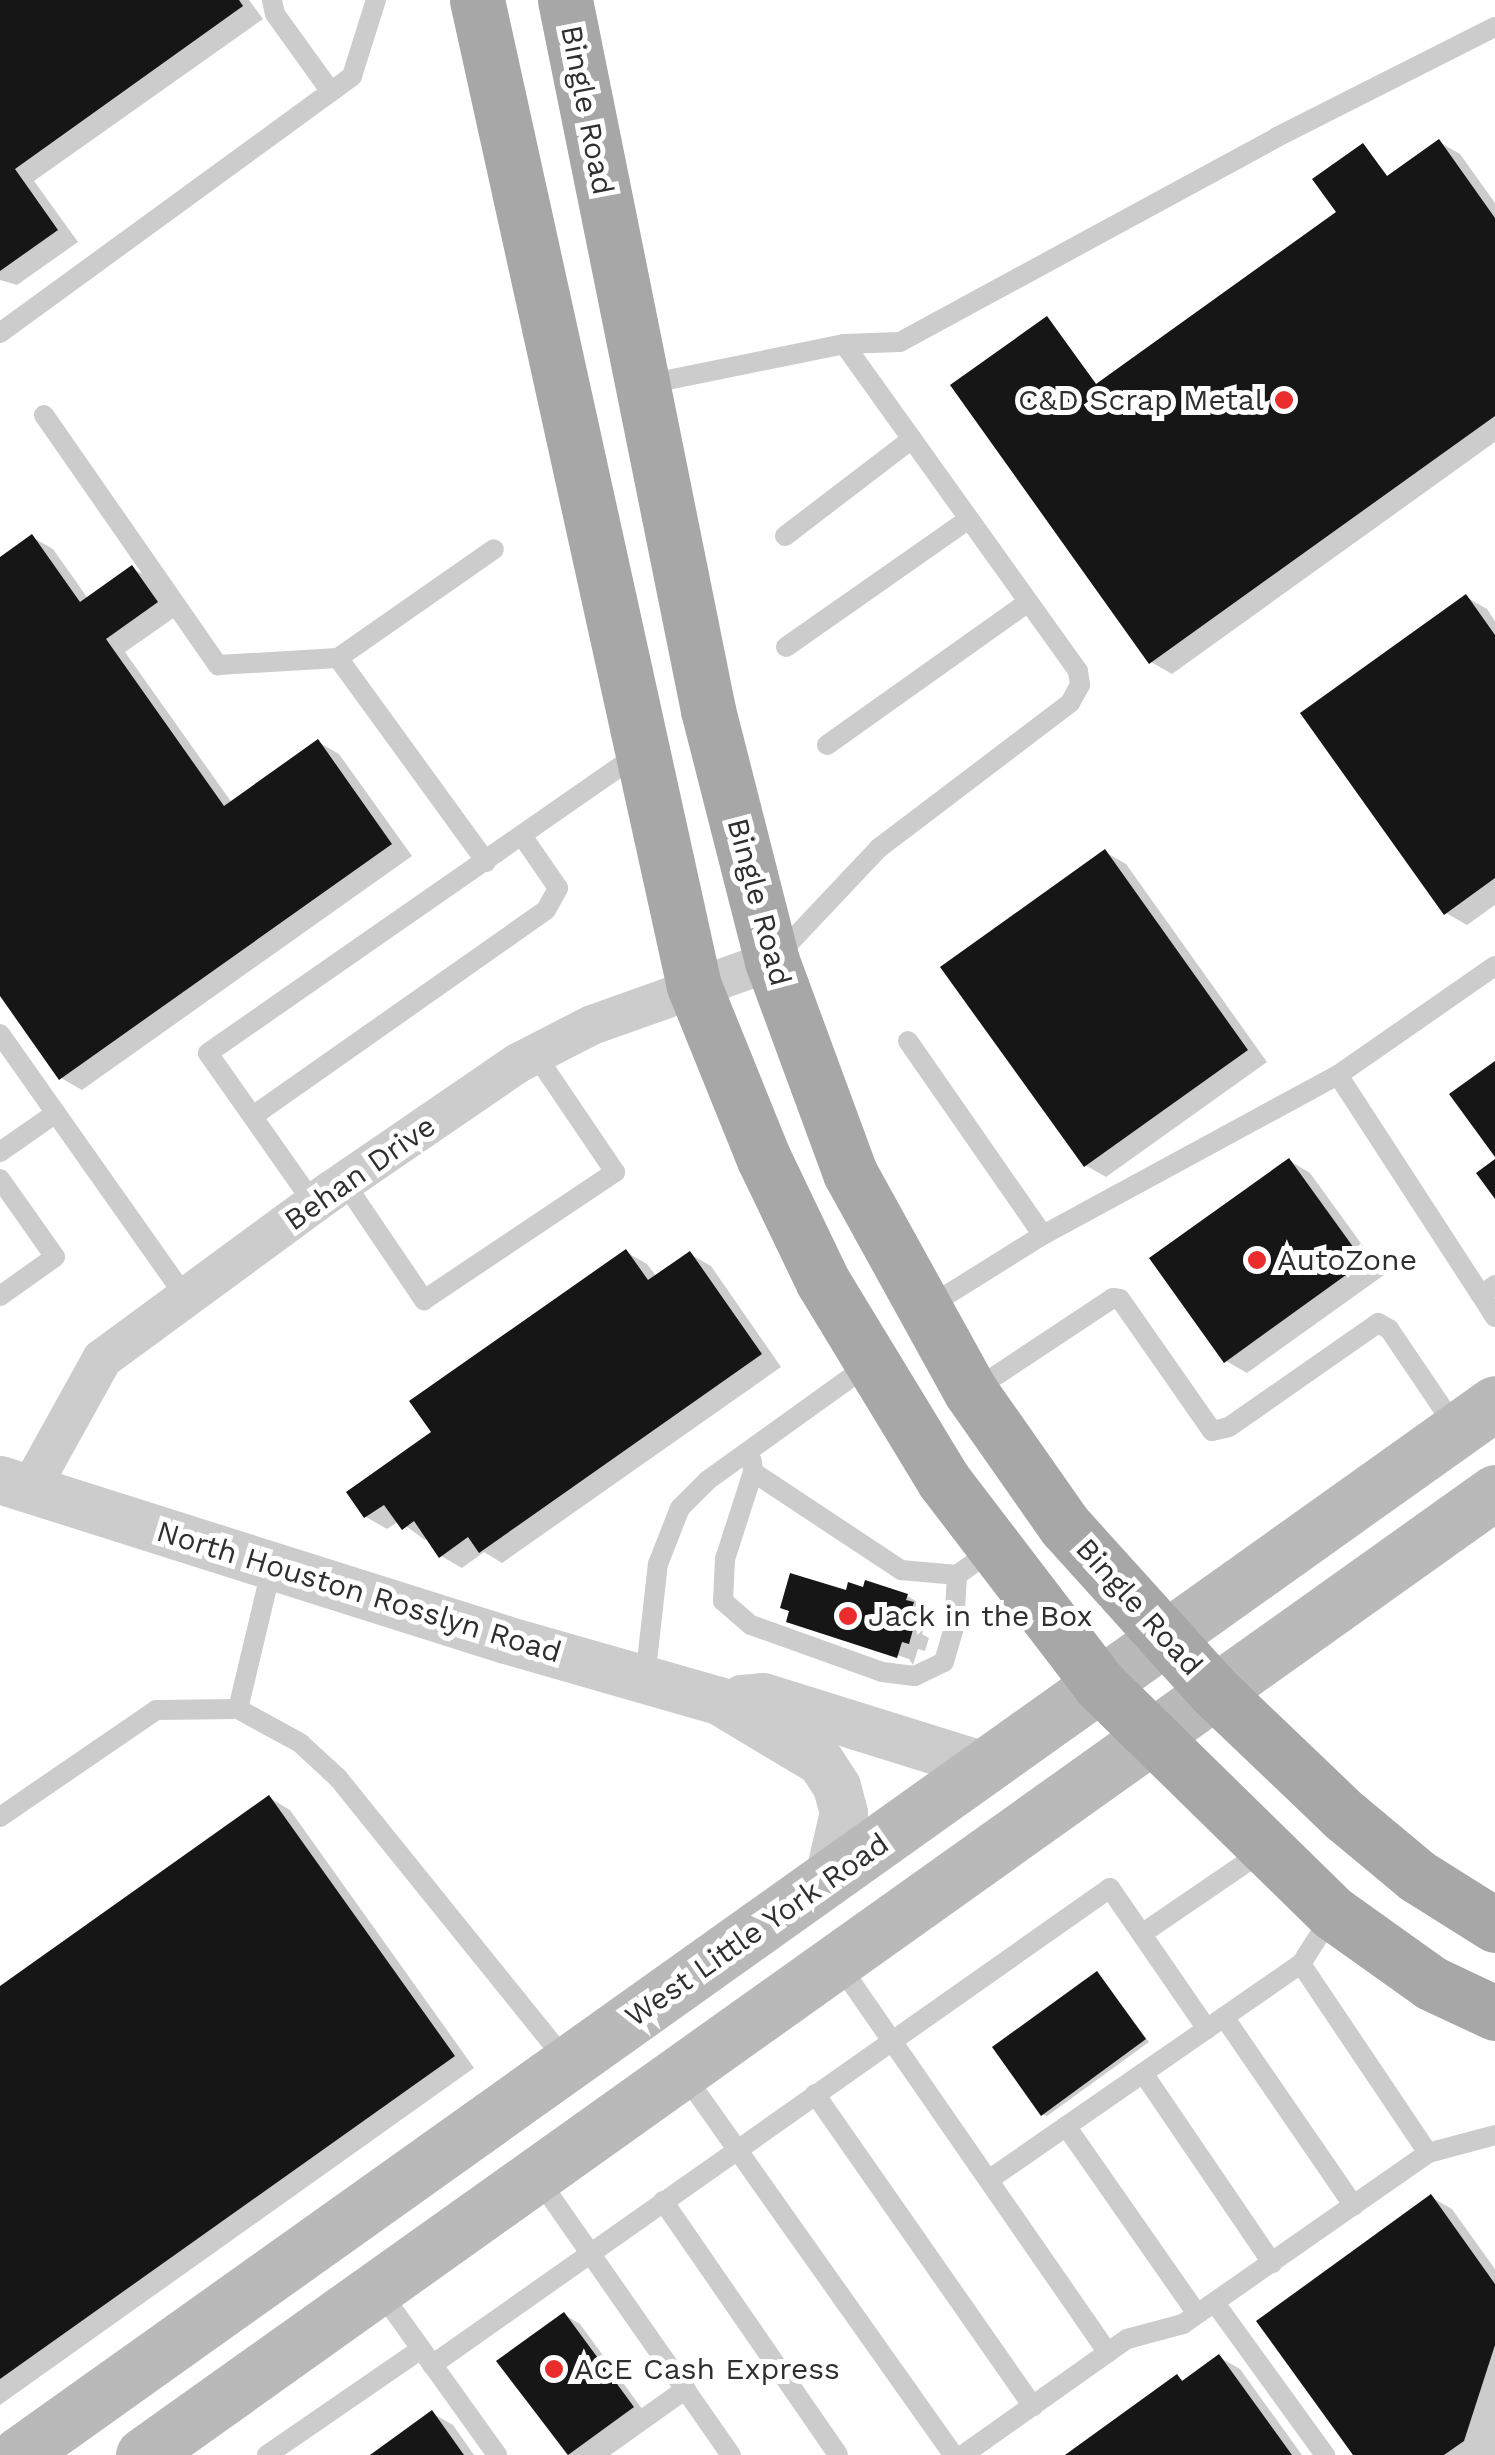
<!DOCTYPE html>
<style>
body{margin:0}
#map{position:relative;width:1495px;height:2455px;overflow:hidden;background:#fff;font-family:"Work Sans",sans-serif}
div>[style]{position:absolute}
.shadow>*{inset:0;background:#0003}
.building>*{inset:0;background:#161616}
.service>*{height:20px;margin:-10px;padding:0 10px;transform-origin:10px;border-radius:10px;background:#ccc}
.minor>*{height:40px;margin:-20px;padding:0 20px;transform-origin:20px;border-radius:20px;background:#ccc}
.tertiary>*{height:48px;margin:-24px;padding:0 24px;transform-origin:24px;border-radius:24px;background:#ccc}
.secondary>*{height:55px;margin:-27.5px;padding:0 27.5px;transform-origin:27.5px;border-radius:27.5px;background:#b9b9b9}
.primary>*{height:55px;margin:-27.5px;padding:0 27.5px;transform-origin:27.5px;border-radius:27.5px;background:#a7a7a7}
.dots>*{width:28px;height:28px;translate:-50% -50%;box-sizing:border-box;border:5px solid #fff;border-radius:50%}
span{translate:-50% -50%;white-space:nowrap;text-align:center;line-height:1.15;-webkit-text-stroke:10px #fff;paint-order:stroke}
.street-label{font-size:30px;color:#2f2f2f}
.poi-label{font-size:30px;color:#2f2f2f}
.right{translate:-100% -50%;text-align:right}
.left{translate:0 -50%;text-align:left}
</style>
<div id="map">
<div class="shadow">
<i style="clip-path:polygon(0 0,249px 0,263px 19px,34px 181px,78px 242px,17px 285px,0 280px)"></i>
<i style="clip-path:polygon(1439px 142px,1460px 154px,1495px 203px,1495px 442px,1172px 674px,1151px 662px,1047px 319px,1098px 386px,1341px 212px,1363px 146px,1389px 178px)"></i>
<i style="clip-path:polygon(32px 537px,53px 549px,89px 600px,132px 568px,153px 580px,178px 615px,125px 652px,232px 803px,318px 742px,339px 754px,412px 856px,82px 1090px,61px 1078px,0 992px,0 560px)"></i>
<i style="clip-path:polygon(1466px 597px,1487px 609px,1495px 621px,1495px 905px,1467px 925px,1446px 913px)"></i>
<i style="clip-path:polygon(1105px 852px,1126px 864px,1267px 1062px,1106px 1177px,1085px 1165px)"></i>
<i style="clip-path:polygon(1290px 1161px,1310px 1173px,1384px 1275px,1247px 1373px,1226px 1361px)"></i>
<i style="clip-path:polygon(626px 1252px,647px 1264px,657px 1277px,690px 1254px,711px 1266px,781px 1367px,502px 1563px,484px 1552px,462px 1568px,441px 1556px,428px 1537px,425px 1540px,399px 1521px,387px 1529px,366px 1517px,435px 1432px)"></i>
<i style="clip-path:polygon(848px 1593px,907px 1596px,923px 1605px,921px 1609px,929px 1613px,922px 1634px,929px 1638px,925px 1651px,918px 1649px,913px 1665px,909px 1659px,789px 1620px)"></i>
<i style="clip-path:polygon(270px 1798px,290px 1810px,474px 2068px,0 2405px,0 1990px)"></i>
<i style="clip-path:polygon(1098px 1974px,1149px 2042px,1047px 2116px,1042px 2114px)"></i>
<i style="clip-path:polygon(1431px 2197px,1452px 2209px,1495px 2269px,1495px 2420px,1481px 2455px,1356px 2455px)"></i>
<i style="clip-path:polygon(565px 2315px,580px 2324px,648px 2417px,595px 2455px,567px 2455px,499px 2362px)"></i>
<i style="clip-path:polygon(1219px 2357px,1240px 2369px,1302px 2455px,1069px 2455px,1177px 2377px,1186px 2382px)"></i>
<i style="clip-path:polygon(432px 2413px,453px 2425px,474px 2455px,374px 2455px)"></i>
</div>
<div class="building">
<i style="clip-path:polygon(0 0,239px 0,243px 6px,15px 169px,58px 230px,0 271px)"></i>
<i style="clip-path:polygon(1439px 139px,1495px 218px,1495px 416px,1149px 664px,950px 385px,1047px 316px,1096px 384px,1336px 212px,1312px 179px,1363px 143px,1387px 176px)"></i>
<i style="clip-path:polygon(32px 534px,80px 602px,132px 565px,158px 602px,106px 639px,224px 806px,318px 739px,392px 844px,59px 1080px,0 996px,0 557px)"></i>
<i style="clip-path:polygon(1466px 594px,1495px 635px,1495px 878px,1444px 915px,1300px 713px)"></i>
<i style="clip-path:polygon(1105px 849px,1248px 1050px,1084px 1167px,940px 967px)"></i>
<i style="clip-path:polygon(1495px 1061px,1495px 1157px,1449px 1094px)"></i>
<i style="clip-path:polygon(1289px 1158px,1364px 1262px,1224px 1363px,1149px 1258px)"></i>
<i style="clip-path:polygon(1495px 1159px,1495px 1199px,1476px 1173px)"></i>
<i style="clip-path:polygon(626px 1249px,648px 1280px,690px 1251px,762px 1354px,479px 1553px,468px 1537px,439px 1558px,414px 1521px,402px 1530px,384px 1505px,364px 1518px,346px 1492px,431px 1432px,409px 1401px)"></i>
<i style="clip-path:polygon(790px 1573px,846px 1590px,848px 1582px,863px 1587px,865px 1580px,908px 1594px,906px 1600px,914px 1602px,907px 1625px,914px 1626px,909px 1644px,902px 1642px,897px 1658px,786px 1622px,789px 1611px,780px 1608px)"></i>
<i style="clip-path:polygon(269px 1795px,455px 2056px,0 2379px,0 1986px)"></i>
<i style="clip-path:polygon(1097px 1971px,1146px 2039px,1041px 2116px,992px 2047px)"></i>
<i style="clip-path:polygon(1431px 2194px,1495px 2284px,1495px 2345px,1464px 2441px,1444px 2455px,1353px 2455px,1256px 2321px)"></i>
<i style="clip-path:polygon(564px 2312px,634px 2407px,568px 2455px,496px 2361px)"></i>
<i style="clip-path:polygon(1219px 2354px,1292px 2455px,1065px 2455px,1177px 2374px,1182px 2381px)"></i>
<i style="clip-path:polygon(432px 2410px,464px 2455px,370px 2455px)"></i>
</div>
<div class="service">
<i style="left:272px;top:0;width:14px;rotate:78deg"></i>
<i style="left:275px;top:14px;width:96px;rotate:54.3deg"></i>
<i style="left:0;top:333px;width:436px;rotate:-36.1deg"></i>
<i style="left:352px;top:76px;width:80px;rotate:-72.5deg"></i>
<i style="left:643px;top:385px;width:205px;rotate:-11.5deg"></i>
<i style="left:844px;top:344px;width:56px;rotate:-2deg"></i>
<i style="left:900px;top:342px;width:429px;rotate:-28.5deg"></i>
<i style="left:1277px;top:137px;width:244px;rotate:-26.8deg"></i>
<i style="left:44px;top:415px;width:305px;rotate:55.2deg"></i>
<i style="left:218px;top:665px;width:120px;rotate:-3.3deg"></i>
<i style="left:338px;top:658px;width:252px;rotate:54deg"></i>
<i style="left:785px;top:536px;width:160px;rotate:-37.4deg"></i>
<i style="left:786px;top:647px;width:223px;rotate:-35deg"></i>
<i style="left:338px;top:658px;width:190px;rotate:-34.9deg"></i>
<i style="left:827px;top:745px;width:247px;rotate:-35.4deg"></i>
<i style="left:779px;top:954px;width:146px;rotate:-46.7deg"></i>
<i style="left:879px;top:848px;width:240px;rotate:-37.2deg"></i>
<i style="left:1070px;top:703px;width:21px;rotate:-61deg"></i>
<i style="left:1080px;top:685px;width:14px;rotate:-98deg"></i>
<i style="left:1078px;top:671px;width:402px;rotate:-125.6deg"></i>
<i style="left:0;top:1034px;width:323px;rotate:54.8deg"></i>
<i style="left:908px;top:1041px;width:236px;rotate:55.2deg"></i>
<i style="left:1338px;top:1075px;width:262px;rotate:57deg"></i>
<i style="left:253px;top:1116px;width:358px;rotate:-35.1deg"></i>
<i style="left:546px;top:910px;width:25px;rotate:-61deg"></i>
<i style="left:558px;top:888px;width:62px;rotate:-124.5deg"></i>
<i style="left:0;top:1152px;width:68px;rotate:-34.9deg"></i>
<i style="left:0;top:1179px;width:95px;rotate:54.8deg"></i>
<i style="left:55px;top:1257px;width:67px;rotate:144.7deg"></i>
<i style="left:344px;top:1182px;width:143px;rotate:55.9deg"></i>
<i style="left:424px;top:1300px;width:230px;rotate:-33.8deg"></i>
<i style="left:615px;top:1172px;width:143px;rotate:-124.1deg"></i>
<i style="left:314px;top:1204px;width:184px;rotate:-125.1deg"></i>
<i style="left:208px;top:1053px;width:527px;rotate:-34.81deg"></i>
<i style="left:1495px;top:1285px;width:17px;rotate:144deg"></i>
<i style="left:1481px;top:1295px;width:26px;rotate:58deg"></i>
<i style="left:926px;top:1308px;width:138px;rotate:-32deg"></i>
<i style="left:1043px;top:1235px;width:336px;rotate:-28.5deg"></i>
<i style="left:1338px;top:1075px;width:191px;rotate:-34.8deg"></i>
<i style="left:971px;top:1392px;width:170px;rotate:-33.5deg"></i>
<i style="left:1113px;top:1298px;width:7px;rotate:8deg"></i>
<i style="left:1120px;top:1299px;width:161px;rotate:55.1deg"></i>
<i style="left:1212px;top:1431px;width:17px;rotate:-13deg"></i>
<i style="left:1229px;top:1427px;width:182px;rotate:-34.9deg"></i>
<i style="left:1378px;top:1323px;width:13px;rotate:29deg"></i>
<i style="left:1389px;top:1329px;width:120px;rotate:55.9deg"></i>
<i style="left:752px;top:1461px;width:11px;rotate:85deg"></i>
<i style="left:753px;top:1472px;width:178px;rotate:33.5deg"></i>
<i style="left:901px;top:1570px;width:56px;rotate:5.1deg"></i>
<i style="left:957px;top:1575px;width:47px;rotate:-35.4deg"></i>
<i style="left:753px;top:1472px;width:91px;rotate:107.8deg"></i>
<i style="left:725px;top:1559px;width:42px;rotate:92.7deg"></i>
<i style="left:723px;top:1601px;width:37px;rotate:41deg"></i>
<i style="left:751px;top:1625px;width:139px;rotate:19.7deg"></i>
<i style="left:882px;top:1672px;width:33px;rotate:7deg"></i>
<i style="left:915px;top:1676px;width:32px;rotate:-26deg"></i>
<i style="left:944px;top:1662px;width:37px;rotate:-74deg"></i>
<i style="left:954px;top:1626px;width:51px;rotate:-86.6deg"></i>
<i style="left:645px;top:1679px;width:116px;rotate:-83.6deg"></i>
<i style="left:658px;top:1564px;width:60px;rotate:-68.6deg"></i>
<i style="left:680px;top:1508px;width:40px;rotate:-45deg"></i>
<i style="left:708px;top:1480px;width:197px;rotate:-35.7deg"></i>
<i style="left:238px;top:1709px;width:71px;rotate:28.7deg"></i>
<i style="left:300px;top:1743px;width:52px;rotate:42.6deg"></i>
<i style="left:338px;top:1778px;width:366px;rotate:51.1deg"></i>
<i style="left:0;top:1817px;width:189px;rotate:-34.4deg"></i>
<i style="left:156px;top:1710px;width:82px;rotate:-0.7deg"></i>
<i style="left:238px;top:1709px;width:147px;rotate:-76.6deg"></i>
<i style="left:1143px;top:1933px;width:145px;rotate:-34.3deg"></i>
<i style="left:838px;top:1963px;width:474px;rotate:55.3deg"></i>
<i style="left:1301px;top:1964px;width:228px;rotate:56.1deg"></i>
<i style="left:1224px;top:2017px;width:229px;rotate:55.5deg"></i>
<i style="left:683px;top:2073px;width:468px;rotate:54.7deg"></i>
<i style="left:1143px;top:2073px;width:230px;rotate:55.8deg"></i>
<i style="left:815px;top:2094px;width:381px;rotate:55.1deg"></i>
<i style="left:1066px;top:2126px;width:229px;rotate:55.1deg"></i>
<i style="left:537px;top:2177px;width:339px;rotate:55.1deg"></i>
<i style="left:990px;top:2179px;width:378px;rotate:-34.7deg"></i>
<i style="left:1301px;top:1964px;width:58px;rotate:-57.7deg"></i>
<i style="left:663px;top:2201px;width:308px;rotate:55.4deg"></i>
<i style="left:379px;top:2290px;width:203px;rotate:54.4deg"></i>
<i style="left:1215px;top:2303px;width:188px;rotate:54.1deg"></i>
<i style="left:432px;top:2365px;width:829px;rotate:-35.13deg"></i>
<i style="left:1110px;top:1888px;width:171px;rotate:55.5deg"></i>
<i style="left:267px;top:2455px;width:187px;rotate:-34.5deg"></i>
<i style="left:593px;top:2455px;width:114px;rotate:-35.4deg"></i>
<i style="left:963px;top:2455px;width:201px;rotate:-35.3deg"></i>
<i style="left:1127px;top:2339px;width:58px;rotate:-15deg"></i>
<i style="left:1183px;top:2324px;width:299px;rotate:-34.9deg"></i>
<i style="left:1428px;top:2153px;width:69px;rotate:-15deg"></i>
<i style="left:1485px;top:2455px;width:34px;rotate:-73deg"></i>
</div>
<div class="minor">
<i style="left:30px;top:1489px;width:149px;rotate:-61deg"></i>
<i style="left:102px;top:1359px;width:284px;rotate:-36.3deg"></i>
<i style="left:331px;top:1191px;width:227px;rotate:-34.4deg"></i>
<i style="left:518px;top:1063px;width:83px;rotate:-27.2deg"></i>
<i style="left:592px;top:1025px;width:191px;rotate:-19.6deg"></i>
</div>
<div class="tertiary">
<i style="left:0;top:1480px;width:531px;rotate:17.55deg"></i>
<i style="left:506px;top:1640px;width:222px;rotate:16deg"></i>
<i style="left:719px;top:1701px;width:119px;rotate:30.9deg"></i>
<i style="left:821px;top:1762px;width:30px;rotate:57deg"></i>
<i style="left:837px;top:1787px;width:27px;rotate:75deg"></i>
<i style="left:844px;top:1813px;width:66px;rotate:103.2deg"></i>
<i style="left:742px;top:1699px;width:21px;rotate:-5deg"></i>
<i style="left:763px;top:1697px;width:236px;rotate:17.3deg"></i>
</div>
<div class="secondary">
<i style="left:18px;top:2455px;width:1813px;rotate:-35.46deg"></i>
<i style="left:143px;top:2455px;width:1660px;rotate:-35.46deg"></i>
</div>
<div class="primary">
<i style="left:477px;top:0;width:1010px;rotate:77.59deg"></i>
<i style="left:694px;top:986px;width:187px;rotate:68deg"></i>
<i style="left:764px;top:1159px;width:136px;rotate:64.4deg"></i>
<i style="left:823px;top:1282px;width:233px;rotate:58.7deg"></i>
<i style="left:944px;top:1481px;width:257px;rotate:52.6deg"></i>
<i style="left:1100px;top:1685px;width:326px;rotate:44.4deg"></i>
<i style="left:1333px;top:1913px;width:120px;rotate:35.5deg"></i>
<i style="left:1431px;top:1983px;width:71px;rotate:25.1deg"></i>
<i style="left:565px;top:0;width:724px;rotate:78.61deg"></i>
<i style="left:708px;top:710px;width:259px;rotate:75.7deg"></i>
<i style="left:772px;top:961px;width:226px;rotate:69.8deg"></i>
<i style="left:850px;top:1173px;width:250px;rotate:61.1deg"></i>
<i style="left:971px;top:1392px;width:164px;rotate:55deg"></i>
<i style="left:1065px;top:1526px;width:222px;rotate:47.9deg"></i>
<i style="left:1214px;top:1691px;width:181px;rotate:43.7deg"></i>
<i style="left:1345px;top:1816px;width:94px;rotate:39.8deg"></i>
<i style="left:1417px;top:1876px;width:92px;rotate:32.1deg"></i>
</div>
<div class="dots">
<i style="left:1284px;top:400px;background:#eb2c2d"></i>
<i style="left:1257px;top:1260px;background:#eb2c2d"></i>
<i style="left:848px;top:1616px;background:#eb2c2d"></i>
<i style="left:554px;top:2369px;background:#eb2c2d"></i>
</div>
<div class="street-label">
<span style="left:587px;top:110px;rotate:79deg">Bingle Road</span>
<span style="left:759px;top:902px;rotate:75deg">Bingle Road</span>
<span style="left:360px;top:1173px;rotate:-35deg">Behan Drive</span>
<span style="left:359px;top:1592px;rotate:17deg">North Houston Rosslyn Road</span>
<span style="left:1139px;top:1607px;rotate:48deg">Bingle Road</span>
<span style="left:757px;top:1930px;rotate:-35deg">West Little York Road</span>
</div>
<div class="poi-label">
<span class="right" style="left:1264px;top:400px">C&amp;D Scrap Metal</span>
<span class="left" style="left:1277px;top:1260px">AutoZone</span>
<span class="left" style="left:868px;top:1616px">Jack in the Box</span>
<span class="left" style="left:574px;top:2369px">ACE Cash Express</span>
</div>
</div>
